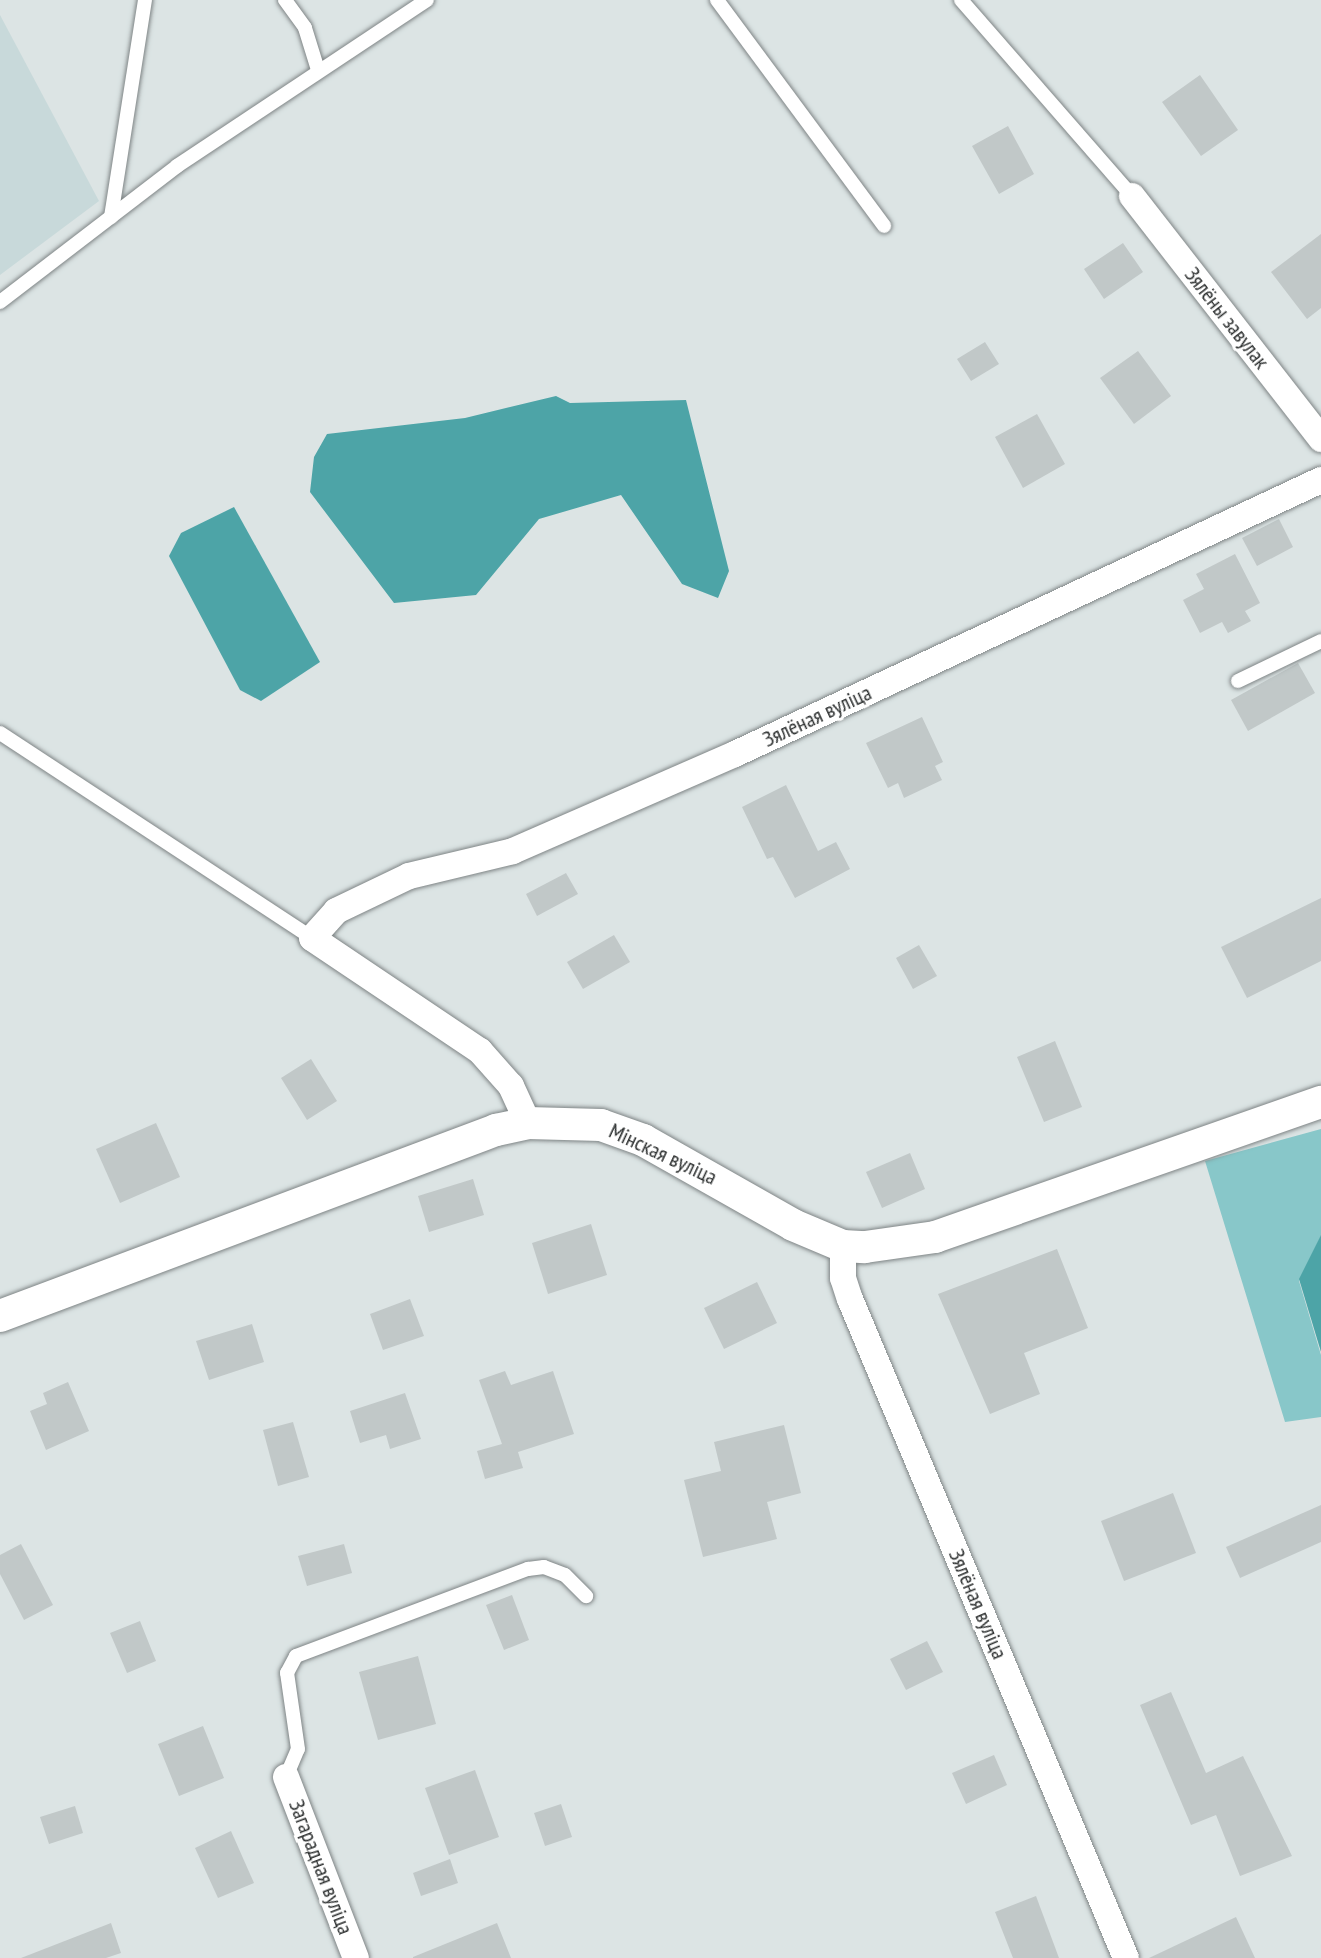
<!DOCTYPE html>
<meta charset="utf-8">
<style>
body{margin:0}
#map{position:relative;width:1321px;height:1958px;overflow:hidden;background:#dce4e4;font-family:"PT Sans Narrow",sans-serif}
div>[style]{position:absolute}
.built>*{inset:0;background:#c8d9da}
.green>*{inset:0;background:#88c7c9}
.water>*{inset:0;background:#4da4a7}
.building>*{inset:0;background:#c1c8c8}
.roads{filter:drop-shadow(0 0 2px #7e8485) drop-shadow(0 0 2px #7e8485)}
.service>*{height:14px;margin:-7px;padding:0 7px;transform-origin:7px;border-radius:7px;background:#fff}
.minor>*{height:26px;margin:-13px;padding:0 13px;transform-origin:13px;border-radius:13px;background:#fff}
.tertiary>*{height:32px;margin:-16px;padding:0 16px;transform-origin:16px;border-radius:16px;background:#fff}
span{translate:-50% -50%;white-space:nowrap;text-align:center;line-height:1.15;-webkit-text-stroke:6px #fff;paint-order:stroke}
.street-label{font-size:22px;color:#2c2f2f}
</style>
<div id="map">
<div class="built">
<i style="clip-path:polygon(0 15px,99px 201px,0 275px)"></i>
</div>
<div class="green">
<i style="clip-path:polygon(1321px 1129px,1321px 1236px,1299px 1281px,1321px 1355px,1321px 1417px,1285px 1422px,1205px 1161px)"></i>
</div>
<div class="water">
<i style="clip-path:polygon(556px 396px,570px 403px,686px 400px,729px 571px,718px 598px,682px 584px,621px 495px,539px 519px,476px 595px,394px 603px,310px 492px,314px 457px,327px 434px,465px 418px)"></i>
<i style="clip-path:polygon(234px 507px,320px 662px,261px 701px,240px 690px,169px 556px,181px 533px)"></i>
<i style="clip-path:polygon(1321px 1235px,1321px 1352px,1299px 1279px)"></i>
</div>
<div class="building">
<i style="clip-path:polygon(1200px 75px,1238px 130px,1201px 156px,1162px 102px)"></i>
<i style="clip-path:polygon(1008px 126px,1034px 174px,999px 194px,972px 146px)"></i>
<i style="clip-path:polygon(1321px 234px,1321px 308px,1307px 319px,1271px 272px)"></i>
<i style="clip-path:polygon(1123px 243px,1143px 272px,1104px 299px,1084px 269px)"></i>
<i style="clip-path:polygon(985px 342px,999px 364px,971px 381px,957px 359px)"></i>
<i style="clip-path:polygon(1138px 351px,1171px 396px,1134px 424px,1100px 378px)"></i>
<i style="clip-path:polygon(1037px 414px,1065px 464px,1023px 488px,995px 437px)"></i>
<i style="clip-path:polygon(1279px 519px,1293px 547px,1257px 566px,1242px 538px)"></i>
<i style="clip-path:polygon(1235px 554px,1260px 603px,1245px 611px,1251px 621px,1228px 633px,1222px 622px,1200px 633px,1183px 600px,1204px 589px,1196px 574px)"></i>
<i style="clip-path:polygon(1298px 663px,1315px 693px,1248px 731px,1231px 700px)"></i>
<i style="clip-path:polygon(922px 717px,943px 762px,935px 766px,942px 780px,904px 798px,898px 783px,888px 788px,866px 743px)"></i>
<i style="clip-path:polygon(786px 785px,818px 851px,836px 842px,850px 869px,795px 898px,773px 857px,767px 859px,742px 807px)"></i>
<i style="clip-path:polygon(566px 873px,578px 894px,537px 916px,526px 894px)"></i>
<i style="clip-path:polygon(1321px 898px,1321px 961px,1247px 998px,1221px 947px)"></i>
<i style="clip-path:polygon(614px 935px,630px 962px,583px 989px,567px 962px)"></i>
<i style="clip-path:polygon(919px 945px,937px 976px,913px 989px,896px 958px)"></i>
<i style="clip-path:polygon(1055px 1041px,1082px 1107px,1044px 1122px,1017px 1057px)"></i>
<i style="clip-path:polygon(311px 1059px,337px 1101px,307px 1120px,281px 1078px)"></i>
<i style="clip-path:polygon(156px 1123px,180px 1177px,120px 1203px,96px 1149px)"></i>
<i style="clip-path:polygon(910px 1153px,925px 1189px,882px 1208px,866px 1172px)"></i>
<i style="clip-path:polygon(473px 1179px,484px 1215px,429px 1232px,418px 1196px)"></i>
<i style="clip-path:polygon(591px 1224px,607px 1275px,548px 1294px,532px 1243px)"></i>
<i style="clip-path:polygon(1057px 1249px,1088px 1328px,1024px 1353px,1040px 1394px,990px 1414px,938px 1294px)"></i>
<i style="clip-path:polygon(757px 1282px,777px 1323px,724px 1349px,704px 1308px)"></i>
<i style="clip-path:polygon(410px 1299px,424px 1336px,383px 1350px,370px 1314px)"></i>
<i style="clip-path:polygon(252px 1324px,264px 1362px,209px 1380px,196px 1341px)"></i>
<i style="clip-path:polygon(505px 1371px,511px 1385px,553px 1371px,574px 1434px,518px 1452px,523px 1468px,485px 1479px,477px 1451px,502px 1444px,479px 1380px)"></i>
<i style="clip-path:polygon(68px 1382px,89px 1431px,46px 1450px,30px 1411px,47px 1404px,43px 1393px)"></i>
<i style="clip-path:polygon(405px 1393px,421px 1439px,390px 1449px,386px 1435px,360px 1443px,350px 1411px)"></i>
<i style="clip-path:polygon(293px 1422px,309px 1477px,278px 1486px,263px 1430px)"></i>
<i style="clip-path:polygon(784px 1425px,801px 1493px,767px 1502px,777px 1539px,703px 1557px,684px 1480px,721px 1471px,714px 1442px)"></i>
<i style="clip-path:polygon(1173px 1493px,1196px 1553px,1124px 1581px,1101px 1521px)"></i>
<i style="clip-path:polygon(1321px 1505px,1321px 1542px,1240px 1578px,1226px 1547px)"></i>
<i style="clip-path:polygon(21px 1544px,53px 1605px,24px 1620px,0 1574px,0 1555px)"></i>
<i style="clip-path:polygon(344px 1544px,352px 1573px,307px 1586px,298px 1556px)"></i>
<i style="clip-path:polygon(512px 1595px,529px 1640px,504px 1650px,486px 1605px)"></i>
<i style="clip-path:polygon(140px 1621px,156px 1661px,127px 1673px,110px 1633px)"></i>
<i style="clip-path:polygon(927px 1641px,943px 1672px,906px 1690px,890px 1659px)"></i>
<i style="clip-path:polygon(418px 1656px,436px 1724px,378px 1740px,359px 1672px)"></i>
<i style="clip-path:polygon(1171px 1692px,1206px 1773px,1243px 1756px,1292px 1856px,1240px 1876px,1216px 1815px,1191px 1825px,1140px 1705px)"></i>
<i style="clip-path:polygon(203px 1726px,224px 1778px,179px 1796px,158px 1744px)"></i>
<i style="clip-path:polygon(994px 1755px,1007px 1785px,966px 1804px,952px 1773px)"></i>
<i style="clip-path:polygon(475px 1770px,499px 1837px,449px 1855px,425px 1788px)"></i>
<i style="clip-path:polygon(561px 1804px,572px 1837px,545px 1846px,534px 1813px)"></i>
<i style="clip-path:polygon(75px 1806px,83px 1833px,49px 1844px,40px 1817px)"></i>
<i style="clip-path:polygon(231px 1831px,254px 1883px,218px 1898px,195px 1848px)"></i>
<i style="clip-path:polygon(450px 1859px,458px 1883px,421px 1896px,413px 1873px)"></i>
<i style="clip-path:polygon(1036px 1896px,1059px 1958px,1013px 1958px,995px 1912px)"></i>
<i style="clip-path:polygon(1236px 1917px,1255px 1958px,1149px 1958px)"></i>
<i style="clip-path:polygon(111px 1923px,121px 1953px,106px 1958px,21px 1958px)"></i>
<i style="clip-path:polygon(497px 1923px,511px 1958px,413px 1958px,413px 1957px)"></i>
</div>
<div class="roads">
<div class="service">
<i style="left:285px;top:0;width:34px;rotate:54deg"></i>
<i style="left:305px;top:28px;width:44px;rotate:72.8deg"></i>
<i style="left:717px;top:0;width:281px;rotate:53.5deg"></i>
<i style="left:961px;top:0;width:260px;rotate:48.9deg"></i>
<i style="left:111px;top:217px;width:220px;rotate:-81.1deg"></i>
<i style="left:0;top:302px;width:223px;rotate:-37.5deg"></i>
<i style="left:177px;top:166px;width:300px;rotate:-33.6deg"></i>
<i style="left:1238px;top:681px;width:92px;rotate:-25.7deg"></i>
<i style="left:0;top:733px;width:373px;rotate:33.3deg"></i>
<i style="left:286px;top:1777px;width:30px;rotate:-67deg"></i>
<i style="left:298px;top:1749px;width:77px;rotate:-98.2deg"></i>
<i style="left:287px;top:1673px;width:19px;rotate:-62deg"></i>
<i style="left:296px;top:1656px;width:248px;rotate:-20.6deg"></i>
<i style="left:528px;top:1569px;width:16px;rotate:-7deg"></i>
<i style="left:544px;top:1567px;width:22px;rotate:21deg"></i>
<i style="left:565px;top:1575px;width:30px;rotate:45deg"></i>
</div>
<div class="minor">
<i style="left:1132px;top:196px;width:308px;rotate:52.1deg"></i>
<i style="left:528px;top:1123px;width:41px;rotate:-114.7deg"></i>
<i style="left:511px;top:1086px;width:47px;rotate:-131.5deg"></i>
<i style="left:480px;top:1051px;width:202px;rotate:-146.1deg"></i>
<i style="left:312px;top:938px;width:36px;rotate:-48deg"></i>
<i style="left:336px;top:911px;width:81px;rotate:-25.6deg"></i>
<i style="left:409px;top:876px;width:107px;rotate:-13.5deg"></i>
<i style="left:513px;top:851px;width:242px;rotate:-23.6deg"></i>
<i style="left:735px;top:754px;width:647px;rotate:-25.06deg"></i>
<i style="left:843px;top:1246px;width:32px;rotate:90deg"></i>
<i style="left:843px;top:1278px;width:22px;rotate:72deg"></i>
<i style="left:850px;top:1299px;width:714px;rotate:67.28deg"></i>
<i style="left:286px;top:1777px;width:194px;rotate:68.9deg"></i>
</div>
<div class="tertiary">
<i style="left:0;top:1316px;width:530px;rotate:-20.56deg"></i>
<i style="left:496px;top:1130px;width:33px;rotate:-12deg"></i>
<i style="left:528px;top:1123px;width:73px;rotate:1.6deg"></i>
<i style="left:601px;top:1125px;width:45px;rotate:19.7deg"></i>
<i style="left:643px;top:1140px;width:172px;rotate:29.5deg"></i>
<i style="left:793px;top:1225px;width:54px;rotate:22.8deg"></i>
<i style="left:843px;top:1246px;width:22px;rotate:3deg"></i>
<i style="left:865px;top:1247px;width:71px;rotate:-8.1deg"></i>
<i style="left:935px;top:1237px;width:409px;rotate:-19.3deg"></i>
</div>
</div>
<div class="street-label">
<span style="left:1227px;top:318px;rotate:52deg">Зялёны завулак</span>
<span style="left:817px;top:716px;rotate:-25deg">Зялёная вуліца</span>
<span style="left:663px;top:1154px;rotate:25deg">Мінская вуліца</span>
<span style="left:978px;top:1604px;rotate:67deg">Зялёная вуліца</span>
<span style="left:321px;top:1867px;rotate:69deg">Загарадная вуліца</span>
</div>
</div>
